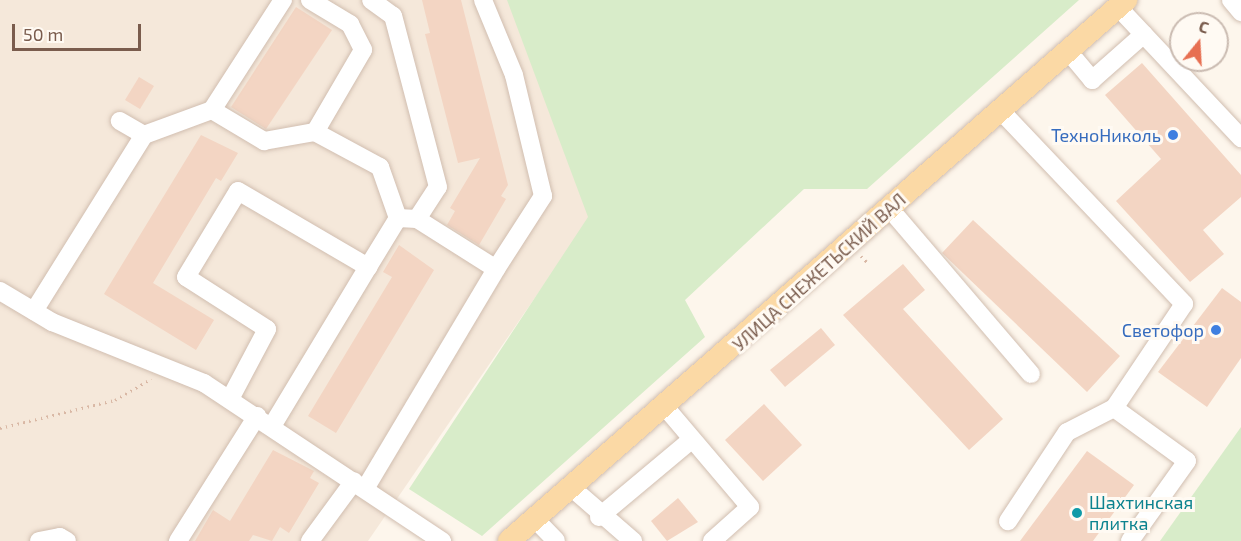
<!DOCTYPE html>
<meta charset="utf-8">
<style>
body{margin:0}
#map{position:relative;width:1241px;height:541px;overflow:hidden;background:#fdf6ec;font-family:"Exo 2",sans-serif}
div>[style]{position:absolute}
.residential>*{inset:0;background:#f5e8da}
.green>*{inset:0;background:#d8ecc9}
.building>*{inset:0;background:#f3d5c3}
.path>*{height:3px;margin-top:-1.5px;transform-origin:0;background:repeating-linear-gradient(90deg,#d9b8a5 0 1.5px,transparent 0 6px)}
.roads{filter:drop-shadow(0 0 2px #d1beb0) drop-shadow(0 0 2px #d1beb0)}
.minor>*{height:18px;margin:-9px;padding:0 9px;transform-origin:9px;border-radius:9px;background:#fff}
.major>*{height:22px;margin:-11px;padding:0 11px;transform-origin:11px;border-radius:11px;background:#fbd9a5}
.dots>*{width:16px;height:16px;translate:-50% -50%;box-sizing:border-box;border:3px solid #fffaf3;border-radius:50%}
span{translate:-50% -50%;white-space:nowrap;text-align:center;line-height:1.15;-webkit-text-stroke:6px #fffaf3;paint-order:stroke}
.shop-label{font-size:18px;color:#366cbe}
.right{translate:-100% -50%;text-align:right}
.street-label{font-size:18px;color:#7a5c4d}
.culture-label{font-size:18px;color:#0d838f}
.left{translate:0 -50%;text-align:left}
.north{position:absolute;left:1169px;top:12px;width:60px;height:60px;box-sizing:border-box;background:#fffaf3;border:2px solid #cabbb1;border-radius:50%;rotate:18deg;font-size:16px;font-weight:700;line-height:24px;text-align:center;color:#7a5c4d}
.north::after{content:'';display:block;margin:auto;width:21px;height:27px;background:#e76f51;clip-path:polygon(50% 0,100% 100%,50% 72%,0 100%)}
.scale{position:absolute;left:12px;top:24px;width:129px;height:27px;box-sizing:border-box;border:3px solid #7a5c4d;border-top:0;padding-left:8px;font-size:18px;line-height:21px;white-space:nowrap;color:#7a5c4d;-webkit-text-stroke:4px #fffaf3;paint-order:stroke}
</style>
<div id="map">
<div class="residential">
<i style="clip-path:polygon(0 0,508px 0,591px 216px,368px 541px,0 541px)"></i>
</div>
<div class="green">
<i style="clip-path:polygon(507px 0,1079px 0,867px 189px,804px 189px,685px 300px,705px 337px,482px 536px,409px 489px,588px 217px)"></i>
<i style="clip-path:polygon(1241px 427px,1241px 541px,1160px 541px)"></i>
</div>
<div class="building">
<i style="clip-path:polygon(422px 0,461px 0,508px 185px,501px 196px,506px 199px,479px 245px,447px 225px,455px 211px,450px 208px,480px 158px,458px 163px,425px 34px,430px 33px)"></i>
<i style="clip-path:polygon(296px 7px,332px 30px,266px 129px,231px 107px)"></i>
<i style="clip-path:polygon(1142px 63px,1241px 175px,1241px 197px,1203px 230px,1224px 254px,1190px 282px,1116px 201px,1161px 159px,1105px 95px)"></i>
<i style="clip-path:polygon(139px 77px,154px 86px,140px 109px,125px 100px)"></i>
<i style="clip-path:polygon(201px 135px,238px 153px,221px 181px,216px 178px,153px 283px,214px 320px,196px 350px,104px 294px)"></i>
<i style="clip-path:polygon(973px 220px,1120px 356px,1087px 392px,942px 253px)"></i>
<i style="clip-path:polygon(399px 245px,434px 270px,336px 433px,308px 416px,392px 277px,383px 272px)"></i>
<i style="clip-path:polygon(903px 264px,925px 290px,903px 309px,1003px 419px,969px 450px,843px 315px)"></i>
<i style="clip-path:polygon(1222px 288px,1241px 302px,1241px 358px,1207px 407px,1158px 372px)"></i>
<i style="clip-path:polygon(821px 328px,835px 345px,785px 387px,770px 370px)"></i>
<i style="clip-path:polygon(764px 404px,802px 445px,763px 481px,725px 440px)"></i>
<i style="clip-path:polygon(273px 450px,314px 471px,310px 478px,319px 483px,289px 533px,280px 527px,272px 541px,253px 535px,249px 541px,195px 541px,213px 510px,230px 521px)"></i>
<i style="clip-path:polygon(1087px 451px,1134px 485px,1093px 541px,1020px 541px)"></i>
<i style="clip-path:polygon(678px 498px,698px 522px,667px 541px,651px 521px)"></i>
</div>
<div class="path">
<i style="left:861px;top:256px;width:8px;rotate:45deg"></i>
<i style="left:0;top:428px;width:118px;rotate:-13.7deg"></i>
<i style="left:115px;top:400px;width:42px;rotate:-30.3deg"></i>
</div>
<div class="roads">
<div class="minor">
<i style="left:310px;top:0;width:47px;rotate:31deg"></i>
<i style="left:350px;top:24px;width:29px;rotate:63deg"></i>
<i style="left:363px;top:50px;width:95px;rotate:120.3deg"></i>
<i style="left:1231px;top:0;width:16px;rotate:50deg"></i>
<i style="left:1118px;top:7px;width:180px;rotate:46.8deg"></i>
<i style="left:1068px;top:51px;width:38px;rotate:50deg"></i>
<i style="left:1092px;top:80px;width:69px;rotate:-41.5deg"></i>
<i style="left:212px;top:110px;width:131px;rotate:-57.2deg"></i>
<i style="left:1001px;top:111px;width:266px;rotate:46.5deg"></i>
<i style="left:1184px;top:304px;width:125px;rotate:123.9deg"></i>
<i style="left:1114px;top:408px;width:53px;rotate:152.9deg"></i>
<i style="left:1067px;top:432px;width:107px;rotate:123.5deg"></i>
<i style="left:144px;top:135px;width:72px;rotate:-20.2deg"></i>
<i style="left:212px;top:110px;width:61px;rotate:30.8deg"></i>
<i style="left:264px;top:141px;width:52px;rotate:-10deg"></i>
<i style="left:315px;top:132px;width:74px;rotate:28.3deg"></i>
<i style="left:380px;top:167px;width:54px;rotate:70.6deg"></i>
<i style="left:890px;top:209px;width:217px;rotate:49.5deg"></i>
<i style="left:417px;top:219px;width:93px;rotate:32.3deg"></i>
<i style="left:496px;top:269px;width:87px;rotate:-57.2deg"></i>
<i style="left:543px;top:196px;width:124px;rotate:-103.5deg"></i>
<i style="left:514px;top:75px;width:81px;rotate:-112.5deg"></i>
<i style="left:368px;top:267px;width:57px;rotate:-58.5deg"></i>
<i style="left:398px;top:218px;width:19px;rotate:3deg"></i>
<i style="left:417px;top:219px;width:38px;rotate:-57deg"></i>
<i style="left:438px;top:187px;width:177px;rotate:-104.7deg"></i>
<i style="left:393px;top:16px;width:27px;rotate:-144deg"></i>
<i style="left:0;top:291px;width:61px;rotate:30.8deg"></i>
<i style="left:52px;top:322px;width:164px;rotate:21.9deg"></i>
<i style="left:204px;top:383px;width:286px;rotate:33.6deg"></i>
<i style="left:34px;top:311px;width:208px;rotate:-58deg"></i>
<i style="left:144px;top:135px;width:28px;rotate:-150deg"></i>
<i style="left:230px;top:399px;width:79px;rotate:-62.1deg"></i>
<i style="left:267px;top:329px;width:96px;rotate:-147.3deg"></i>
<i style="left:186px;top:277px;width:100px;rotate:-58.8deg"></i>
<i style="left:238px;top:191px;width:151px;rotate:30.3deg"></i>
<i style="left:368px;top:267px;width:186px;rotate:121.1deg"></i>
<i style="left:666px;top:408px;width:130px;rotate:49.7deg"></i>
<i style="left:750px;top:507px;width:51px;rotate:138.2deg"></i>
<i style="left:1114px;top:408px;width:90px;rotate:36deg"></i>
<i style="left:1187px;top:461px;width:98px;rotate:125.5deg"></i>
<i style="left:572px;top:488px;width:81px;rotate:41deg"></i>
<i style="left:365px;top:489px;width:256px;rotate:-59.2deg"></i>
<i style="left:599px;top:517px;width:120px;rotate:-39.9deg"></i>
<i style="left:535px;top:519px;width:30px;rotate:46deg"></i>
<i style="left:39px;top:541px;width:21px;rotate:-11deg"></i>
<i style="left:60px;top:537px;width:8px;rotate:30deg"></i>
<i style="left:178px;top:541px;width:148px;rotate:-57.7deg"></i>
<i style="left:310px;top:541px;width:74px;rotate:-53.7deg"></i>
</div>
<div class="major">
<i style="left:509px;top:541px;width:821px;rotate:-41.25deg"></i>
</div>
</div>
<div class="dots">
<i style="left:1173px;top:135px;background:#3f7fe0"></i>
<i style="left:1216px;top:330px;background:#3f7fe0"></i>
<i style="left:1077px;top:513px;background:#0f9aa8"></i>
</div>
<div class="shop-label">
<span class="right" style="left:1161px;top:135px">ТехноНиколь</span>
<span class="right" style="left:1204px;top:330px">Светофор</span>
</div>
<div class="street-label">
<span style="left:819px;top:272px;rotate:-42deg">УЛИЦА СНЕЖЕТЬСКИЙ ВАЛ</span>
</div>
<div class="culture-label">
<span class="left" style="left:1089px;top:513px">Шахтинская<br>плитка</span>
</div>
<div class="north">С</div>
<div class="scale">50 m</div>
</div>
